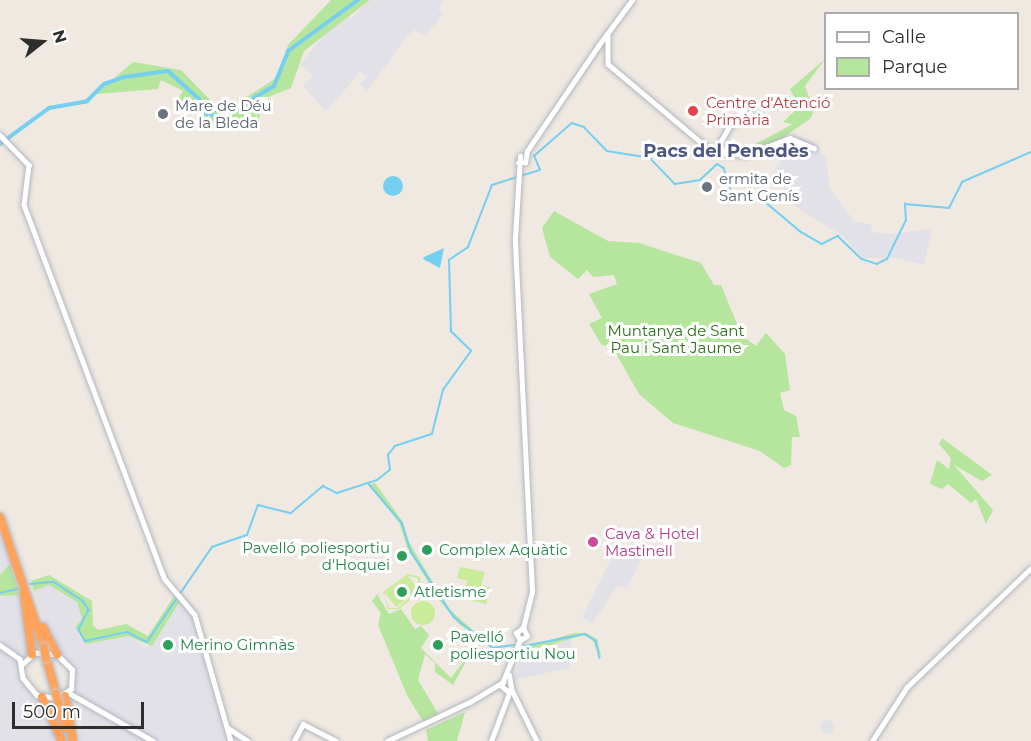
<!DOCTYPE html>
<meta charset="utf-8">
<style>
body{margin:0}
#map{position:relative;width:1031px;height:741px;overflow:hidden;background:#efe9e1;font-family:Montserrat,sans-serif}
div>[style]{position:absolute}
.industrial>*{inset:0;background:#e3e1e8}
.round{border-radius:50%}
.green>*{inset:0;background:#b6e59e}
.pitch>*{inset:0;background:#c9ec9a}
.water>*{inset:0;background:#75cff0}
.stream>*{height:1.5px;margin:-0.75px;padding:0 0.75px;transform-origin:0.75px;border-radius:0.75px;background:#75cff0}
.river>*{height:4px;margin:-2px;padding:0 2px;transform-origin:2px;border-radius:2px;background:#75cff0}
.roads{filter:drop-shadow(0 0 2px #b4b7c1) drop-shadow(0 0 2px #b4b7c1)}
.secondary>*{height:4.5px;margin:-2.25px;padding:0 2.25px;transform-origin:2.25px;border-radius:2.25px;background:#fff}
.highway>*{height:8px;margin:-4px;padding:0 4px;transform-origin:4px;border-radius:4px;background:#ffa35c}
.bridges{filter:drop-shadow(0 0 2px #c9c9c9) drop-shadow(0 0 2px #c9c9c9)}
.highway-bridge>*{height:8px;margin:-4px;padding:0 4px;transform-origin:4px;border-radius:4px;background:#ffa35c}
.dots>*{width:16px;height:16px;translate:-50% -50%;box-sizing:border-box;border:3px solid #fff;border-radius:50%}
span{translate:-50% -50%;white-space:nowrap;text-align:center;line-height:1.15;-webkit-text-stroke:6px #fff;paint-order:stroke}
.health-label{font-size:15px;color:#be3a42}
.left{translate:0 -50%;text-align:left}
.worship-label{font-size:15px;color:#5b616d}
.park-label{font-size:15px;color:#2c6e1b}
.hotel-label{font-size:15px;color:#b23c85}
.leisure-label{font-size:15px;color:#27864d}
.right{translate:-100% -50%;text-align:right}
.quarter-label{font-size:18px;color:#4d5680;font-weight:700}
.legend{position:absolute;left:824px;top:12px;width:195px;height:78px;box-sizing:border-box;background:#fff;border:2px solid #ababab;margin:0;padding:8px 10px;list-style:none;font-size:18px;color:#2e2e2e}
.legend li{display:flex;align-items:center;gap:12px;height:30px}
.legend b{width:30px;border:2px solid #ababab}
.north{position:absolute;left:12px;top:12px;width:60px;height:60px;-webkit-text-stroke:4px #fff;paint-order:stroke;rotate:73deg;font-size:16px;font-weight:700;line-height:24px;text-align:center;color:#2e2e2e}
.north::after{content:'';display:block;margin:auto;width:21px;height:27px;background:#2e2e2e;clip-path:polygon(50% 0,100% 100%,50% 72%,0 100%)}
.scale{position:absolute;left:12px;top:702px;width:132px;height:27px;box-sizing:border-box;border:3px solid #2e2e2e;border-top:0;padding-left:8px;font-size:18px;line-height:21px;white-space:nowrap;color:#2e2e2e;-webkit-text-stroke:4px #fff;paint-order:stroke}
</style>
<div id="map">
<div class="industrial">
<i style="clip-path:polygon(370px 0,444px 0,438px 9px,443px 14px,425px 36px,415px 30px,408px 35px,367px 91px,360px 85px,367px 77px,360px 72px,326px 112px,303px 86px,314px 75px,300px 64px,329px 30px,347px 15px,351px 19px)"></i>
<i style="clip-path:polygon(799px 136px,816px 144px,826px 159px,830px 189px,854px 221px,872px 225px,871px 232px,889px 234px,932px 229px,924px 265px,897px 258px,863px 258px,843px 236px,796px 207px,782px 185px,768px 179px)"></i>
<i style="clip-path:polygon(0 532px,10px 564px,0 575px)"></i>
<i style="clip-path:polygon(618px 545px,641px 559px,627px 589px,618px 585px,592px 624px,582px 617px)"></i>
<i style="clip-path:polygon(49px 585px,77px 602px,82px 620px,75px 627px,128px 636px,147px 647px,180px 601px,192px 611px,230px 741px,79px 741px,83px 702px,71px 694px,74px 671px,58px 654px,34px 591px)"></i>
<i style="clip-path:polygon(20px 595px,31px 652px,21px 662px,20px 676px,41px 699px,60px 741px,0 741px,0 597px)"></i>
<i style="clip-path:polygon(572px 637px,569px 668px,514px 680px,523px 648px)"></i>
<i class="round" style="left:820px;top:720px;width:14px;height:14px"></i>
</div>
<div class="green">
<i style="clip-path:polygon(331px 0,370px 0,304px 51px,291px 88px,266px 98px,258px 120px,244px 121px,239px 129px,205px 121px,177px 101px,183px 91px,161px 80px,158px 89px,96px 94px,133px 62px,181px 70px,219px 109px,231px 107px,278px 77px,288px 45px)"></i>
<i style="clip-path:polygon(825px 59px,805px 86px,814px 111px,810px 119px,772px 145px,750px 147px,793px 124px,783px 122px,799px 107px,790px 89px)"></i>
<i style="clip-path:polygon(554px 211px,608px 241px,639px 243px,701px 263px,714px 285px,721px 285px,742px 336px,756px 346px,766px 333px,785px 354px,790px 390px,780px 393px,784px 410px,796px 416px,800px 437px,792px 437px,791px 465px,784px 468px,760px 451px,673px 423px,639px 394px,614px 350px,601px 344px,589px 324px,602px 318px,589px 294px,617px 284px,614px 275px,593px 277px,587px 270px,578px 279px,550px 257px,542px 228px)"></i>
<i style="clip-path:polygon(942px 438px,992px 475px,982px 481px,954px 465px,993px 510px,986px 524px,976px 499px,971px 503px,948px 484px,942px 489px,930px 484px,937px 460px,949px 469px,951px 458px,939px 444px)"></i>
<i style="clip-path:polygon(375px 483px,403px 522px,409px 542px,448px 608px,494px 649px,459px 624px,439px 600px,407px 547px,399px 522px,368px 485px)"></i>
<i style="clip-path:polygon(10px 564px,20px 595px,0 596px,0 575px)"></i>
<i style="clip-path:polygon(49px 575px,92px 601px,93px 625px,98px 630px,126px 624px,148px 636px,174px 596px,180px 601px,152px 646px,128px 636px,87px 644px,75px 627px,82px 619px,77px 602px,49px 585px,34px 591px,31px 581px)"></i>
<i style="clip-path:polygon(377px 594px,389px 614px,401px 609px,415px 629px,421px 626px,429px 635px,421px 648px,451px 678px,473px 649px,453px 685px,435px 672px,435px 663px,425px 654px,418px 680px,440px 717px,424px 723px,407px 695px,378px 625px,381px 613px,372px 601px)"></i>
<i style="clip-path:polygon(574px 633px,586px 633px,597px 639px,602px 659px,592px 639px,583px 635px,544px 647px,523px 648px)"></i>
<i style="clip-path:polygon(465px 712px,457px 741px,428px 741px,426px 730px)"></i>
</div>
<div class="pitch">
<i style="clip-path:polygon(460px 567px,485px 572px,481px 585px,490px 587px,486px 604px,460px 597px,468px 581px,457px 578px)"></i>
<i style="clip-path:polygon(evenodd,408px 574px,420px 577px,421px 591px,399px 609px,388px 609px,383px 592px,408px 574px,407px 576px,386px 594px,396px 607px,418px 589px,408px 576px,418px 578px,419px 590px,397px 608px,389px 608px,384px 595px,407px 576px)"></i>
<i class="round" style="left:411px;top:601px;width:24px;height:24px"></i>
</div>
<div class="water">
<i class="round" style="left:383px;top:176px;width:20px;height:20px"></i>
<i style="clip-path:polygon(444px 248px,440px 268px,423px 259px,424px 257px)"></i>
</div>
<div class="stream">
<i style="left:369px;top:484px;width:51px;rotate:49.8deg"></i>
<i style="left:402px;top:523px;width:32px;rotate:72deg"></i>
<i style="left:412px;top:553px;width:77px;rotate:56.7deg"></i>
<i style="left:454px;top:617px;width:50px;rotate:38.5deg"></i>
<i style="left:493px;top:648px;width:22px;rotate:-8deg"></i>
<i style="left:30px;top:584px;width:24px;rotate:-5deg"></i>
<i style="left:54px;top:582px;width:35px;rotate:33deg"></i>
<i style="left:83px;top:601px;width:11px;rotate:56deg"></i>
<i style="left:89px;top:610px;width:22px;rotate:117deg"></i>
<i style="left:79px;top:630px;width:13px;rotate:61deg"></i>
<i style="left:85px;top:641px;width:43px;rotate:-12.1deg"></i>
<i style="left:127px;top:632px;width:22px;rotate:27deg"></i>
<i style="left:147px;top:642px;width:115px;rotate:-55.6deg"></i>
<i style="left:212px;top:547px;width:37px;rotate:-19deg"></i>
<i style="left:247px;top:535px;width:32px;rotate:-70deg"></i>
<i style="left:258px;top:505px;width:34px;rotate:14deg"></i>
<i style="left:291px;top:513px;width:42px;rotate:-40.2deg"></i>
<i style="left:323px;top:486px;width:16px;rotate:27deg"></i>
<i style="left:337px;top:493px;width:42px;rotate:-18deg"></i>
<i style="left:377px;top:480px;width:16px;rotate:-38deg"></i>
<i style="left:390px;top:470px;width:15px;rotate:-98deg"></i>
<i style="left:388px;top:455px;width:11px;rotate:-52deg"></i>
<i style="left:395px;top:446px;width:39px;rotate:-18deg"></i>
<i style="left:432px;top:434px;width:45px;rotate:-76deg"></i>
<i style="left:443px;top:390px;width:48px;rotate:-54.3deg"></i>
<i style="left:471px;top:351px;width:28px;rotate:-136deg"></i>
<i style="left:451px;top:332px;width:72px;rotate:-91.6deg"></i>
<i style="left:449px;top:260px;width:23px;rotate:-34deg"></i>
<i style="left:468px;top:247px;width:66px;rotate:-68.8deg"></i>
<i style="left:492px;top:185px;width:50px;rotate:-17.4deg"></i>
<i style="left:540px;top:170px;width:15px;rotate:-113deg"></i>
<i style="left:534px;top:156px;width:50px;rotate:-41deg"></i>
<i style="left:572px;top:123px;width:13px;rotate:18deg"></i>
<i style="left:584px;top:127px;width:33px;rotate:46deg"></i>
<i style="left:607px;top:151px;width:44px;rotate:9.2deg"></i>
<i style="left:650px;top:158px;width:36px;rotate:46deg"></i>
<i style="left:675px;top:184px;width:25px;rotate:-9deg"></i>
<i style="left:700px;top:180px;width:23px;rotate:-43deg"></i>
<i style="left:717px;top:164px;width:8px;rotate:30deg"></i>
<i style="left:724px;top:168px;width:27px;rotate:73deg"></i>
<i style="left:732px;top:194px;width:24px"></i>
<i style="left:756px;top:194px;width:59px;rotate:40.2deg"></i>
<i style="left:801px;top:232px;width:24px;rotate:30deg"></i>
<i style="left:822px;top:244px;width:18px;rotate:-27deg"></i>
<i style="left:838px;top:236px;width:33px;rotate:44deg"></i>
<i style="left:862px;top:259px;width:16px;rotate:18deg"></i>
<i style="left:877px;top:264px;width:11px;rotate:-27deg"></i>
<i style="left:887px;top:259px;width:43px;rotate:-64deg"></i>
<i style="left:906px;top:220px;width:16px;rotate:-94deg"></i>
<i style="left:905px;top:204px;width:44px;rotate:5.2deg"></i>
<i style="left:949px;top:208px;width:29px;rotate:-63deg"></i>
<i style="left:962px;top:182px;width:75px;rotate:-23.5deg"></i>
<i style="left:0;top:593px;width:18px;rotate:-13deg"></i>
<i style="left:524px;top:646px;width:62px;rotate:-11.1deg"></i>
<i style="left:585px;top:634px;width:13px;rotate:32deg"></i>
<i style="left:596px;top:641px;width:17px;rotate:77deg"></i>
</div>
<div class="river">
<i style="left:0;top:144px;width:61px;rotate:-36.3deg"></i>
<i style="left:49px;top:108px;width:39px;rotate:-10deg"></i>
<i style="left:87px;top:101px;width:24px;rotate:-45deg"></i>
<i style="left:104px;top:84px;width:21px;rotate:-19deg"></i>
<i style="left:124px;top:77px;width:44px;rotate:-7.8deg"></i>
<i style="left:168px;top:71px;width:42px;rotate:42.1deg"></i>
<i style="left:199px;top:99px;width:15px;rotate:67deg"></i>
<i style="left:205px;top:113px;width:17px;rotate:13deg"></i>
<i style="left:222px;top:117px;width:61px;rotate:-30.8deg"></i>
<i style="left:274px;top:86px;width:38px;rotate:-68deg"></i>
<i style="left:288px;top:51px;width:87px;rotate:-36.1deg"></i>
</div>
<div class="roads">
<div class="secondary">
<i style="left:608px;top:35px;width:29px;rotate:90deg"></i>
<i style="left:608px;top:64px;width:133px;rotate:40.1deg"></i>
<i style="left:710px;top:150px;width:35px;rotate:8deg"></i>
<i style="left:745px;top:155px;width:48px;rotate:-20.7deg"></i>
<i style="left:790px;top:138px;width:26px;rotate:23deg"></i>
<i style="left:598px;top:46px;width:57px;rotate:-53.5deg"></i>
<i style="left:0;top:135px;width:42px;rotate:46deg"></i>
<i style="left:29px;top:165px;width:40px;rotate:97.1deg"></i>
<i style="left:24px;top:205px;width:398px;rotate:69.4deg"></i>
<i style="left:164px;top:578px;width:48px;rotate:50deg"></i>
<i style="left:195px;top:615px;width:131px;rotate:74.1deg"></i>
<i style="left:715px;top:151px;width:30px;rotate:-60deg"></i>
<i style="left:730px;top:125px;width:23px;rotate:-31deg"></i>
<i style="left:518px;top:163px;width:7px"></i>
<i style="left:525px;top:163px;width:12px;rotate:-81deg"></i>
<i style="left:527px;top:151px;width:127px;rotate:-55.9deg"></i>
<i style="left:520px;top:640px;width:8px;rotate:-120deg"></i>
<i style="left:516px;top:633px;width:9px;rotate:-36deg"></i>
<i style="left:0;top:645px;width:24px;rotate:35deg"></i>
<i style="left:20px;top:659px;width:19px;rotate:81deg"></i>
<i style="left:23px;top:678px;width:22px;rotate:51deg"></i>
<i style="left:37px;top:695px;width:20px;rotate:9deg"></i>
<i style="left:57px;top:698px;width:17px;rotate:-33deg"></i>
<i style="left:71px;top:689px;width:19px;rotate:-87deg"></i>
<i style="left:72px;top:670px;width:21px;rotate:-135deg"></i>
<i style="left:57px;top:655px;width:22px;rotate:-175deg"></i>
<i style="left:35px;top:653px;width:18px;rotate:137deg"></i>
<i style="left:511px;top:688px;width:59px;rotate:63.9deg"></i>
<i style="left:508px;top:692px;width:9px;rotate:-139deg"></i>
<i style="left:501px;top:686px;width:50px;rotate:-67.6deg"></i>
<i style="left:520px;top:640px;width:8px;rotate:-30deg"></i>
<i style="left:527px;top:636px;width:9px;rotate:-117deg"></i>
<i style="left:523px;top:628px;width:38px;rotate:-76deg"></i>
<i style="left:532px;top:591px;width:353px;rotate:-92.8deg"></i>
<i style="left:515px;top:238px;width:82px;rotate:-86.5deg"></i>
<i style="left:69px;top:693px;width:97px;rotate:29.7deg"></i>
<i style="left:470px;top:702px;width:39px;rotate:-31deg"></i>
<i style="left:228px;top:728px;width:24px;rotate:33deg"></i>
<i style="left:294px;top:741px;width:19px;rotate:-62deg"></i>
<i style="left:303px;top:724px;width:37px;rotate:27deg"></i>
<i style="left:387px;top:741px;width:92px;rotate:-25.2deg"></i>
<i style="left:491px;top:741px;width:57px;rotate:-69.3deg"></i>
<i style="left:511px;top:688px;width:13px;rotate:-99deg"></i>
<i style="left:872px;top:741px;width:64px;rotate:-57.1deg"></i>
<i style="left:907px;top:687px;width:172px;rotate:-43.8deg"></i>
</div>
<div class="highway">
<i style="left:0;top:517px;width:138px;rotate:71.4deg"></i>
<i style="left:24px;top:594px;width:61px;rotate:82.4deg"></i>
<i style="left:43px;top:627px;width:31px;rotate:63deg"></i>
<i style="left:46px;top:658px;width:37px;rotate:74deg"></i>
<i style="left:65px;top:696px;width:46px;rotate:79.9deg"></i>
<i style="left:42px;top:697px;width:48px;rotate:65.6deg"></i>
<i style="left:58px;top:703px;width:26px;rotate:74deg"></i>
</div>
</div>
<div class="bridges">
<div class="highway-bridge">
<i style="left:44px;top:648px;width:10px;rotate:79deg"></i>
<i style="left:56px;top:694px;width:9px;rotate:77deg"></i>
</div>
</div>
<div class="dots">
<i style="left:693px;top:111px;background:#e0444e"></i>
<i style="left:163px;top:114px;background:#6b7280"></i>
<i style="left:707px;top:187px;background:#6b7280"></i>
<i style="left:593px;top:542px;background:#d1479c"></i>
<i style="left:427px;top:550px;background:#2e9e5b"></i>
<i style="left:402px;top:556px;background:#2e9e5b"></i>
<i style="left:402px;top:592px;background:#2e9e5b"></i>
<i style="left:168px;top:645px;background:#2e9e5b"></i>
<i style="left:438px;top:645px;background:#2e9e5b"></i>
</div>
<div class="health-label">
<span class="left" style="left:706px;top:111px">Centre d'Atenció<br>Primària</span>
</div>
<div class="worship-label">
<span class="left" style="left:175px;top:114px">Mare de Déu<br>de la Bleda</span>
<span class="left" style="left:719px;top:187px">ermita de<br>Sant Genís</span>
</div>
<div class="park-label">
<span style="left:676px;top:339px">Muntanya de Sant<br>Pau i Sant Jaume</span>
</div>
<div class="hotel-label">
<span class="left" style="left:605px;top:542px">Cava &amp; Hotel<br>Mastinell</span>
</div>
<div class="leisure-label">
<span class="right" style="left:390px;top:556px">Pavelló poliesportiu<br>d'Hoquei</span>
<span class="left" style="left:439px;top:550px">Complex Aquàtic</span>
<span class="left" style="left:414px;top:592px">Atletisme</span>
<span class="left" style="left:450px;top:645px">Pavelló<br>poliesportiu Nou</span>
<span class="left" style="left:180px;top:645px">Merino Gimnàs</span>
</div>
<div class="quarter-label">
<span style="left:726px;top:151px">Pacs del Penedès</span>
</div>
<ul class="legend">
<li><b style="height:8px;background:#fff"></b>Calle</li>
<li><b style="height:16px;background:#b6e59e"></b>Parque</li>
</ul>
<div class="north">N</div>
<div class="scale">500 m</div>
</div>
